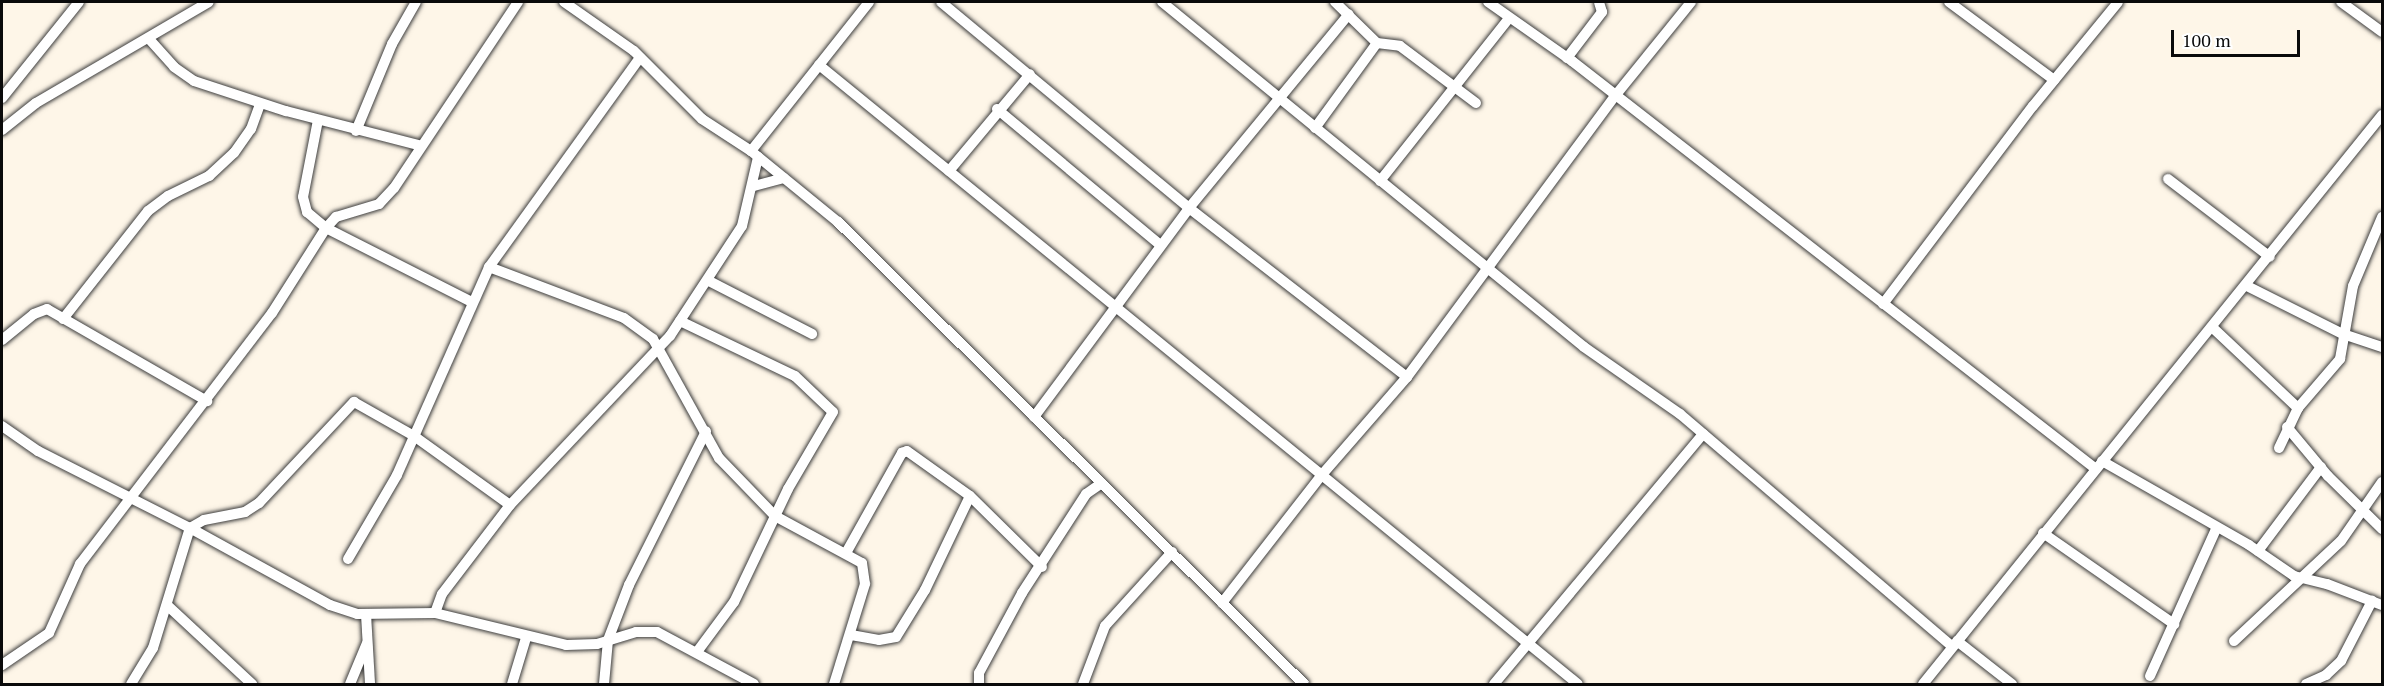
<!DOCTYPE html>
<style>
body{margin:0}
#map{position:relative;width:2384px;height:686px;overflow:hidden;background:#fef6e8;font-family:"PT Serif",serif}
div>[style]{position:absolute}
.roads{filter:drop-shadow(0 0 2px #3d3d3d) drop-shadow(0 0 2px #3d3d3d)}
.minor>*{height:10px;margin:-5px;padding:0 5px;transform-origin:5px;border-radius:5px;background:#fff}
span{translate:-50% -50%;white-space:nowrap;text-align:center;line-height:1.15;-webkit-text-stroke:6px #fff;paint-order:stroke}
.frame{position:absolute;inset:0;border:3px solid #0a0a0a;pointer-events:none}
.scale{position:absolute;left:2171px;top:30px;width:129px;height:27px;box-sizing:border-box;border:3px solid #0a0a0a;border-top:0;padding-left:8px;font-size:18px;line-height:21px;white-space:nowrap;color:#0a0a0a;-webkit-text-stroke:4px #fff;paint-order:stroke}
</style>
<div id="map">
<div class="roads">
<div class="minor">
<i style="left:564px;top:2px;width:85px;rotate:35deg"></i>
<i style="left:634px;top:51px;width:96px;rotate:45deg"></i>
<i style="left:702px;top:119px;width:59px;rotate:33.1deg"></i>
<i style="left:751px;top:151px;width:112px;rotate:39.2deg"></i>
<i style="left:838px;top:222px;width:656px;rotate:44.75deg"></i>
<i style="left:941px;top:2px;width:322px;rotate:39.7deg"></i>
<i style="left:1189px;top:208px;width:276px;rotate:37.8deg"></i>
<i style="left:1162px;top:2px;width:545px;rotate:39.27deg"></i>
<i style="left:1584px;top:347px;width:117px;rotate:34.9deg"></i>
<i style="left:1680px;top:414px;width:358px;rotate:40.5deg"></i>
<i style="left:1335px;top:2px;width:59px;rotate:44.3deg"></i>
<i style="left:1377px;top:43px;width:23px;rotate:7deg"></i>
<i style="left:1400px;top:46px;width:95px;rotate:36.9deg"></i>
<i style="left:1488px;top:2px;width:103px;rotate:35.1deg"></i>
<i style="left:1572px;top:61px;width:664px;rotate:37.91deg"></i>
<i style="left:1949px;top:2px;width:131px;rotate:36.6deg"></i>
<i style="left:2341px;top:2px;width:51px;rotate:36.2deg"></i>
<i style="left:150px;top:40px;width:36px;rotate:48deg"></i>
<i style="left:174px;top:67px;width:24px;rotate:35deg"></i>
<i style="left:194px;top:81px;width:97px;rotate:18.1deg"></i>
<i style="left:286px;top:111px;width:140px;rotate:14.4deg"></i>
<i style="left:1567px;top:58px;width:58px;rotate:-52.7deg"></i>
<i style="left:1602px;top:12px;width:10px;rotate:-107deg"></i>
<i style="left:819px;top:65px;width:979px;rotate:39.2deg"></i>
<i style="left:2px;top:98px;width:123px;rotate:-51.3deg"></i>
<i style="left:997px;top:109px;width:212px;rotate:39.8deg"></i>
<i style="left:318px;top:120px;width:78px;rotate:101deg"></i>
<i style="left:303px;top:197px;width:16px;rotate:75deg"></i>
<i style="left:307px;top:212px;width:25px;rotate:40deg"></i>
<i style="left:326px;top:228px;width:164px;rotate:26.9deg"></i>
<i style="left:1315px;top:128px;width:105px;rotate:-53.9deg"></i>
<i style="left:2px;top:130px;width:43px;rotate:-38.5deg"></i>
<i style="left:36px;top:103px;width:200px;rotate:-30.3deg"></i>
<i style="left:356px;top:131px;width:94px;rotate:-67.5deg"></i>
<i style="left:392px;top:44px;width:48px;rotate:-60.3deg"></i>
<i style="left:751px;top:151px;width:190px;rotate:-51.6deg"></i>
<i style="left:949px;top:171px;width:126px;rotate:-50.1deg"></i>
<i style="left:2168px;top:179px;width:128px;rotate:37.4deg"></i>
<i style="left:1380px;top:181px;width:208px;rotate:-51.6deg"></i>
<i style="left:754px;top:186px;width:31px;rotate:-15deg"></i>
<i style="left:489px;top:267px;width:144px;rotate:20.7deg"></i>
<i style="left:624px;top:318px;width:36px;rotate:36deg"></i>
<i style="left:653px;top:339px;width:136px;rotate:61deg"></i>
<i style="left:719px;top:458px;width:81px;rotate:46deg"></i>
<i style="left:775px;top:516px;width:99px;rotate:28.4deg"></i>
<i style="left:862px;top:563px;width:21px;rotate:82deg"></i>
<i style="left:865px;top:584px;width:105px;rotate:107.2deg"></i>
<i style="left:709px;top:281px;width:116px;rotate:27.2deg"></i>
<i style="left:2247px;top:286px;width:107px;rotate:26.6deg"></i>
<i style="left:2343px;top:334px;width:41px;rotate:18.4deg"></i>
<i style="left:1883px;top:304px;width:248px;rotate:-52.9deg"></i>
<i style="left:2033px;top:106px;width:134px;rotate:-50.7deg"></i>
<i style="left:63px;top:319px;width:137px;rotate:-51.8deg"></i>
<i style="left:148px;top:211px;width:25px;rotate:-37deg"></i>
<i style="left:168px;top:196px;width:46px;rotate:-26deg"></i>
<i style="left:209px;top:176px;width:34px;rotate:-43deg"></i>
<i style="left:234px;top:153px;width:29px;rotate:-55deg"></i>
<i style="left:251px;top:129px;width:27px;rotate:-70deg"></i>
<i style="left:680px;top:321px;width:127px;rotate:25.6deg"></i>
<i style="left:795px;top:376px;width:52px;rotate:43.5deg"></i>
<i style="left:833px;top:412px;width:89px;rotate:120.3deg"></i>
<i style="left:788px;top:489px;width:125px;rotate:115.5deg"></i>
<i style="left:734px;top:602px;width:62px;rotate:126.5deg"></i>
<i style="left:2213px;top:328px;width:117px;rotate:43.3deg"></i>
<i style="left:2px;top:340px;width:41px;rotate:-39.1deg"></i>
<i style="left:34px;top:314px;width:14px;rotate:-21deg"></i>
<i style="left:47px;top:309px;width:185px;rotate:29.9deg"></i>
<i style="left:1034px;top:417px;width:260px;rotate:-53.4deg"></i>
<i style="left:1189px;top:208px;width:251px;rotate:-50.5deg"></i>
<i style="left:2px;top:426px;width:44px;rotate:34.8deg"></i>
<i style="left:38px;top:451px;width:170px;rotate:26.9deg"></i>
<i style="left:190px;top:528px;width:160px;rotate:28.8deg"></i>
<i style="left:330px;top:605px;width:28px;rotate:18deg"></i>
<i style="left:357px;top:614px;width:78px;rotate:-0.7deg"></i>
<i style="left:435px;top:613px;width:135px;rotate:13.7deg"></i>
<i style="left:566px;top:645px;width:31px;rotate:-2deg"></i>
<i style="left:597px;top:644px;width:41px;rotate:-17.1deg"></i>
<i style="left:636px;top:632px;width:21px"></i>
<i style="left:657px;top:632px;width:110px;rotate:28.2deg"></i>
<i style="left:2287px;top:427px;width:64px;rotate:50.1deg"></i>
<i style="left:2328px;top:476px;width:76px;rotate:44.5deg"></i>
<i style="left:2279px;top:448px;width:44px;rotate:-64.6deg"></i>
<i style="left:2298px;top:408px;width:65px;rotate:-49.4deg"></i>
<i style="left:2340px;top:359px;width:74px;rotate:-79.9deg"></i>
<i style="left:2353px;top:286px;width:75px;rotate:-67.2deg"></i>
<i style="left:2102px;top:461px;width:169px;rotate:29.7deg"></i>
<i style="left:2249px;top:545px;width:55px;rotate:34.6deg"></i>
<i style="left:2294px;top:576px;width:34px;rotate:14deg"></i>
<i style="left:2327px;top:584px;width:59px;rotate:20.9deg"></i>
<i style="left:2043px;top:533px;width:160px;rotate:34.8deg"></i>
<i style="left:2258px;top:551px;width:105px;rotate:-53.1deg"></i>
<i style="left:846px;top:553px;width:115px;rotate:-60.8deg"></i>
<i style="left:902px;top:453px;width:5px;rotate:-22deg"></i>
<i style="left:907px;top:451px;width:77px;rotate:35.5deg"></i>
<i style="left:970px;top:496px;width:101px;rotate:44.6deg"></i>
<i style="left:348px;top:559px;width:97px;rotate:-59.7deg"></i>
<i style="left:397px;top:475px;width:227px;rotate:-66.1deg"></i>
<i style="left:489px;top:267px;width:258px;rotate:-54.2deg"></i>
<i style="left:1222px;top:603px;width:160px;rotate:-52.1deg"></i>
<i style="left:1320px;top:477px;width:133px;rotate:-49deg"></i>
<i style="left:1407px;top:377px;width:350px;rotate:-53.5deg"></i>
<i style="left:1615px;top:96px;width:121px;rotate:-51deg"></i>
<i style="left:168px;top:606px;width:115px;rotate:42.9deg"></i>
<i style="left:435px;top:613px;width:20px;rotate:-70deg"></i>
<i style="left:442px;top:594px;width:112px;rotate:-52.6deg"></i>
<i style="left:510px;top:505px;width:233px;rotate:-46.6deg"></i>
<i style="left:670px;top:336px;width:131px;rotate:-56.8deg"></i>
<i style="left:742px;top:226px;width:71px;rotate:-76.9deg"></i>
<i style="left:366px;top:614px;width:70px;rotate:86.7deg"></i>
<i style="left:851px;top:635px;width:28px;rotate:10deg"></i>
<i style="left:879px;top:640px;width:17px;rotate:-10deg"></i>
<i style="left:896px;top:637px;width:55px;rotate:-58.3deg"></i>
<i style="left:925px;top:590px;width:104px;rotate:-64.4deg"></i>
<i style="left:1957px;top:641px;width:70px;rotate:38deg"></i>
<i style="left:2234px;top:641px;width:146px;rotate:-43.1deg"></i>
<i style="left:2341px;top:541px;width:72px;rotate:-55.2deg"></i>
<i style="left:2px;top:665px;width:57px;rotate:-34.2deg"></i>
<i style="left:49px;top:633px;width:76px;rotate:-65.8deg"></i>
<i style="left:80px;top:564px;width:316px;rotate:-52.6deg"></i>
<i style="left:272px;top:313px;width:101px;rotate:-57.6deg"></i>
<i style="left:326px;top:228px;width:15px;rotate:-48deg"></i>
<i style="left:336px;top:217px;width:45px;rotate:-16.8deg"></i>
<i style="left:379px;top:204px;width:22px;rotate:-47deg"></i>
<i style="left:394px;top:188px;width:224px;rotate:-56.3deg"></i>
<i style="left:2150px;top:676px;width:161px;rotate:-65.8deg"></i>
<i style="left:131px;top:684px;width:42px;rotate:-58.6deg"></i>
<i style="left:153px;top:648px;width:126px;rotate:-72.9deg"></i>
<i style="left:190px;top:528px;width:16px;rotate:-30deg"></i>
<i style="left:204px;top:520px;width:42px;rotate:-11deg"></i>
<i style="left:245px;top:512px;width:17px;rotate:-33deg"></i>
<i style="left:259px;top:503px;width:139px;rotate:-46.8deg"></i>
<i style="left:354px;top:402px;width:69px;rotate:29.5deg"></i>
<i style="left:414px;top:436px;width:118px;rotate:35.7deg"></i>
<i style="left:350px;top:684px;width:44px;rotate:-67.5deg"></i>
<i style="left:512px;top:684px;width:48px;rotate:-73.1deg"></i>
<i style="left:604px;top:684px;width:44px;rotate:-84.8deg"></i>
<i style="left:608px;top:640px;width:59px;rotate:-69.1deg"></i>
<i style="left:629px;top:585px;width:172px;rotate:-63.4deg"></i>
<i style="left:979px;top:684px;width:11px;rotate:-90deg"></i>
<i style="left:979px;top:673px;width:91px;rotate:-61.7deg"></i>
<i style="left:1022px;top:593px;width:118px;rotate:-57.1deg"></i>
<i style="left:1086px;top:494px;width:19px;rotate:-35deg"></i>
<i style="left:1083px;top:684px;width:62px;rotate:-69.2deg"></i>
<i style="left:1105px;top:626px;width:100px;rotate:-47.8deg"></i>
<i style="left:1494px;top:684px;width:326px;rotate:-50.1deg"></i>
<i style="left:1923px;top:684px;width:731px;rotate:-51.11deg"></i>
<i style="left:2306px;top:684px;width:22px;rotate:-24deg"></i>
<i style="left:2326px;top:675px;width:21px;rotate:-43deg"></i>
<i style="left:2341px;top:661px;width:68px;rotate:-62.7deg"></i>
</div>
</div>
<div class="frame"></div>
<div class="scale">100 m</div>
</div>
